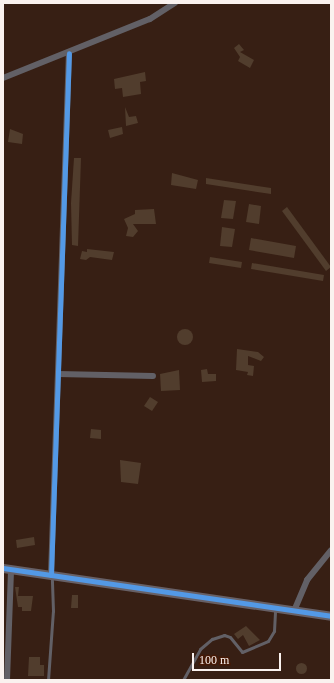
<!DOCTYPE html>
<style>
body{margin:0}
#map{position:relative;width:334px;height:683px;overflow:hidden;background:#371f14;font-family:"Times New Roman",serif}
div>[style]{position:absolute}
.building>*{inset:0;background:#513d2d}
.round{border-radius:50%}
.lane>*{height:3px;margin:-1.5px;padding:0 1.5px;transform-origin:1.5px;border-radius:1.5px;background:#626066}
.street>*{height:6px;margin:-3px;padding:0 3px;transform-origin:3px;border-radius:3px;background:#626066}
.secondary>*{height:9px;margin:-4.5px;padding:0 4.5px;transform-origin:4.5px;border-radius:4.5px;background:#676066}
.cycleway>*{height:5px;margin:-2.5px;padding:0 2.5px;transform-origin:2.5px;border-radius:2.5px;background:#5399e6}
span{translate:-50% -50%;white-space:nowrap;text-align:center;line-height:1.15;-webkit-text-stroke:3.5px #461905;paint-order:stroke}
.frame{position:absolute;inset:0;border:4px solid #faf2ef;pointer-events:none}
.scale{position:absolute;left:192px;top:653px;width:89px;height:18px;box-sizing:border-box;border:2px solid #faf2ef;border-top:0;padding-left:5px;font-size:12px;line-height:14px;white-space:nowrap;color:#faf2ef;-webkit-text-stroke:3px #461905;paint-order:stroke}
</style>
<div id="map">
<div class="building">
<i style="clip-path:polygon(239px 44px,244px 50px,240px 52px,254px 60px,250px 68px,238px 61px,240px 57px,234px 48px)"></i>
<i style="clip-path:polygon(145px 72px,146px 81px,140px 82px,141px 94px,123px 97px,122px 88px,115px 89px,114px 79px)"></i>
<i style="clip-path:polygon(125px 107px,129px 117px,136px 116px,138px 123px,126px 126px)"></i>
<i style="clip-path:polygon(122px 127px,123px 134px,110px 138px,108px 130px)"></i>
<i style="clip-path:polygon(10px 129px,23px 134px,22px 144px,8px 142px)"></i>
<i style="clip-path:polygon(74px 158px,81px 158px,78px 246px,72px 245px,71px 203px)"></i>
<i style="clip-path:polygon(172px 173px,198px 180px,196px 189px,171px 185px)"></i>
<i style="clip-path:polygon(206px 178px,271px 188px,271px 194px,206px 184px)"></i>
<i style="clip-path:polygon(224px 200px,236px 201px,233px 219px,221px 218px)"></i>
<i style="clip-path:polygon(249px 204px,261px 206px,259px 224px,246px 222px)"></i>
<i style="clip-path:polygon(287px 207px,331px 267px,326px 271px,282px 211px)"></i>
<i style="clip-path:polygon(154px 209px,156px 224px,133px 224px,138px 231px,133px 237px,126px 236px,128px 228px,124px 219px,135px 214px,135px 210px)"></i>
<i style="clip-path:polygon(222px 227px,235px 229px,232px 247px,220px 246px)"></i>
<i style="clip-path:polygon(251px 238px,296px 246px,294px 258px,249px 250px)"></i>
<i style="clip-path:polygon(87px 249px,114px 252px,112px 260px,90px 257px,86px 260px,80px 259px,82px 251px,87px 252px)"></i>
<i style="clip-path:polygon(210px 257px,242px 262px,241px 268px,209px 263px)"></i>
<i style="clip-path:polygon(252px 263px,324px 275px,323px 281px,251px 269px)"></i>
<i class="round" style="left:177px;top:329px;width:16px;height:16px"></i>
<i style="clip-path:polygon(237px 349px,258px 352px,264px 357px,261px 361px,248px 356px,248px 365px,254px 366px,253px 376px,247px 375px,248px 372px,236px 370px)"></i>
<i style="clip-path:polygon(207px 369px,208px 374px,216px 374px,216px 381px,202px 382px,201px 370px)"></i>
<i style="clip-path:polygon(179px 370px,180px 390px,161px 391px,160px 374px)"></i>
<i style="clip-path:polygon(150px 397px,158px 402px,152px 411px,144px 406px)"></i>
<i style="clip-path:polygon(91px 429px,101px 430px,101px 439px,90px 438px)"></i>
<i style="clip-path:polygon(120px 460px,141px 463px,138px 484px,121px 482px)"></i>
<i style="clip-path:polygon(34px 537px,35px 545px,17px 548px,16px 540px)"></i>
<i style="clip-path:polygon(15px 587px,19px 587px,18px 596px,33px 596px,31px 611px,22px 611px,22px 607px,18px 607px)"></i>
<i style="clip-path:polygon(72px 595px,78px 595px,78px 608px,71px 608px)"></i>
<i style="clip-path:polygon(246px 626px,260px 640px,249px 646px,243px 635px,238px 639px,234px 634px)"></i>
<i style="clip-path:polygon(29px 657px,40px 657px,40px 665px,44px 665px,44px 676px,28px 676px)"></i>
<i class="round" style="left:295.5px;top:662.5px;width:11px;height:11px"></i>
</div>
<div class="lane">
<i style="left:48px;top:680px;width:69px;rotate:-85.9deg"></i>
<i style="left:53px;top:611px;width:35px;rotate:-92deg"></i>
<i style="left:183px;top:680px;width:35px;rotate:-61deg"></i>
<i style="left:200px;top:649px;width:16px;rotate:-40deg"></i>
<i style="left:212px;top:639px;width:13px;rotate:-18deg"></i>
<i style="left:224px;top:635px;width:6px;rotate:18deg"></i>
<i style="left:230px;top:637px;width:19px;rotate:51deg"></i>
<i style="left:242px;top:652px;width:28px;rotate:-23deg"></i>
<i style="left:268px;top:641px;width:12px;rotate:-59deg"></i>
<i style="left:274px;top:631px;width:22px;rotate:-87deg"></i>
</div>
<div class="street">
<i style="left:3px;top:78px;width:158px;rotate:-21.9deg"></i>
<i style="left:150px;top:19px;width:30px;rotate:-33deg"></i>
<i style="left:58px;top:374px;width:95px;rotate:1.2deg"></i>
<i style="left:51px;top:575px;width:522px;rotate:-88.03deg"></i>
<i style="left:294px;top:611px;width:34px;rotate:-67deg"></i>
<i style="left:307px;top:580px;width:38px;rotate:-51deg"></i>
<i style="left:7px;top:680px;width:111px;rotate:-87.9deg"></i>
</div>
<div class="secondary">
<i style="left:3px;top:568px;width:331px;rotate:8.3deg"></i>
</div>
<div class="cycleway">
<i style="left:3px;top:568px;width:331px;rotate:8.3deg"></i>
<i style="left:51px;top:575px;width:522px;rotate:-88.03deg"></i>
</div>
<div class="frame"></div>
<div class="scale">100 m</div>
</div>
